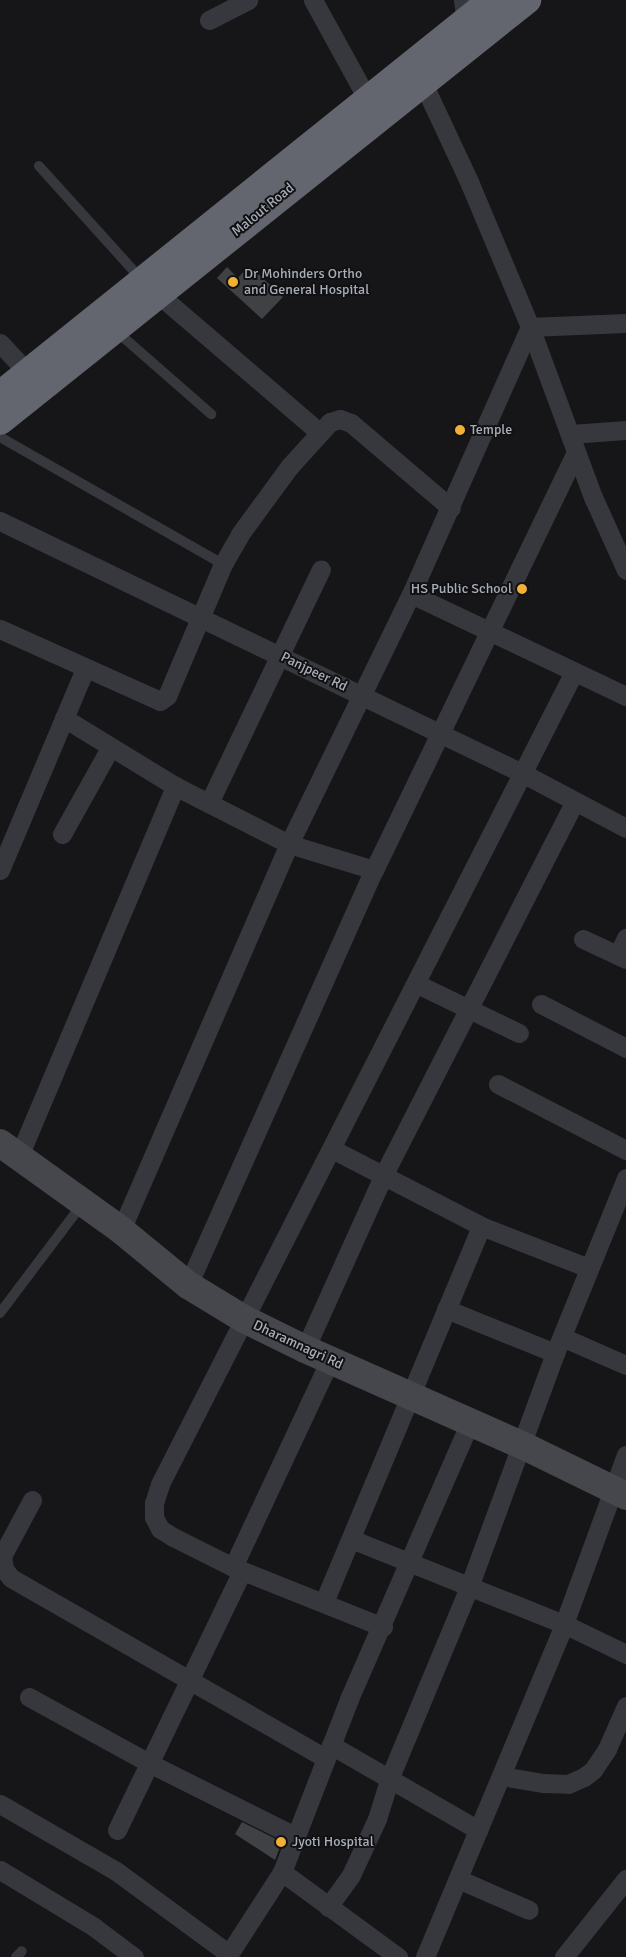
<!DOCTYPE html>
<style>
body{margin:0}
#map{position:relative;width:626px;height:1957px;overflow:hidden;background:#161618;font-family:Signika,sans-serif}
div>[style]{position:absolute}
.building>*{inset:0;background:#404145}
.lane>*{height:10px;margin:-5px;padding:0 5px;transform-origin:5px;border-radius:5px;background:#37383d}
.street>*{height:19px;margin:-9.5px;padding:0 9.5px;transform-origin:9.5px;border-radius:9.5px;background:#37383d}
.secondary>*{height:28px;margin:-14px;padding:0 14px;transform-origin:14px;border-radius:14px;background:#45474d}
.highway>*{height:28px;margin:-14px;padding:0 14px;transform-origin:14px;border-radius:14px;background:#63666e}
.dots>*{width:14px;height:14px;translate:-50% -50%;box-sizing:border-box;border:2px solid #111113;border-radius:50%}
span{translate:-50% -50%;white-space:nowrap;text-align:center;line-height:1.15;-webkit-text-stroke:4px #111113;paint-order:stroke}
.street-label{font-size:14px;color:#a8adb8}
.poi-label{font-size:14px;color:#a8adb8}
.left{translate:0 -50%;text-align:left}
.right{translate:-100% -50%;text-align:right}
</style>
<div id="map">
<div class="building">
<i style="clip-path:polygon(227px 267px,238px 278px,243px 272px,248px 276px,254px 270px,283px 297px,262px 319px,217px 278px)"></i>
<i style="clip-path:polygon(242px 1822px,282px 1842px,275px 1860px,235px 1834px)"></i>
</div>
<div class="lane">
<i style="left:39px;top:166px;width:152px;rotate:47.9deg"></i>
<i style="left:115px;top:330px;width:128px;rotate:41.2deg"></i>
<i style="left:0;top:437px;width:257px;rotate:29.7deg"></i>
<i style="left:0;top:1313px;width:136px;rotate:-53deg"></i>
<i style="left:16px;top:1957px;width:8px;rotate:-45deg"></i>
</div>
<div class="street">
<i style="left:313px;top:0;width:114px;rotate:61.2deg"></i>
<i style="left:463px;top:0;width:29px;rotate:82deg"></i>
<i style="left:209px;top:20px;width:44px;rotate:-27.1deg"></i>
<i style="left:423px;top:83px;width:111px;rotate:65deg"></i>
<i style="left:470px;top:184px;width:155px;rotate:67.2deg"></i>
<i style="left:530px;top:327px;width:181px;rotate:69.7deg"></i>
<i style="left:593px;top:497px;width:80px;rotate:65.7deg"></i>
<i style="left:158px;top:294px;width:212px;rotate:40.6deg"></i>
<i style="left:0;top:343px;width:41px;rotate:47deg"></i>
<i style="left:571px;top:434px;width:55px;rotate:-4.2deg"></i>
<i style="left:0;top:521px;width:582px;rotate:25.77deg"></i>
<i style="left:524px;top:774px;width:115px;rotate:27.9deg"></i>
<i style="left:411px;top:594px;width:238px;rotate:25.4deg"></i>
<i style="left:0;top:629px;width:175px;rotate:24.2deg"></i>
<i style="left:160px;top:701px;width:9px;rotate:-36deg"></i>
<i style="left:167px;top:696px;width:143px;rotate:-67deg"></i>
<i style="left:223px;top:564px;width:34px;rotate:-60deg"></i>
<i style="left:240px;top:534px;width:83px;rotate:-53.8deg"></i>
<i style="left:289px;top:467px;width:61px;rotate:-47.7deg"></i>
<i style="left:330px;top:422px;width:10px;rotate:-17deg"></i>
<i style="left:340px;top:419px;width:12px;rotate:20deg"></i>
<i style="left:351px;top:423px;width:131px;rotate:40.4deg"></i>
<i style="left:64px;top:718px;width:130px;rotate:31.5deg"></i>
<i style="left:175px;top:786px;width:128px;rotate:27deg"></i>
<i style="left:289px;top:844px;width:89px;rotate:17deg"></i>
<i style="left:209px;top:803px;width:259px;rotate:-64.4deg"></i>
<i style="left:62px;top:834px;width:98px;rotate:-60.8deg"></i>
<i style="left:0;top:870px;width:218px;rotate:-67.1deg"></i>
<i style="left:583px;top:939px;width:47px;rotate:24.9deg"></i>
<i style="left:618px;top:955px;width:19px;rotate:-65deg"></i>
<i style="left:417px;top:984px;width:113px;rotate:25.7deg"></i>
<i style="left:541px;top:1004px;width:96px;rotate:27.4deg"></i>
<i style="left:498px;top:1084px;width:144px;rotate:27.3deg"></i>
<i style="left:332px;top:1149px;width:168px;rotate:27.3deg"></i>
<i style="left:481px;top:1226px;width:116px;rotate:21.3deg"></i>
<i style="left:19px;top:1156px;width:402px;rotate:-67.1deg"></i>
<i style="left:121px;top:1230px;width:421px;rotate:-66.5deg"></i>
<i style="left:289px;top:844px;width:278px;rotate:-64deg"></i>
<i style="left:411px;top:594px;width:292px;rotate:-66deg"></i>
<i style="left:530px;top:327px;width:96px;rotate:-2.4deg"></i>
<i style="left:188px;top:1285px;width:455px;rotate:-65.9deg"></i>
<i style="left:374px;top:870px;width:463px;rotate:-64.2deg"></i>
<i style="left:446px;top:1309px;width:118px;rotate:22deg"></i>
<i style="left:562px;top:1337px;width:70px;rotate:23.6deg"></i>
<i style="left:305px;top:1349px;width:190px;rotate:-65.7deg"></i>
<i style="left:383px;top:1176px;width:421px;rotate:-62.9deg"></i>
<i style="left:32px;top:1500px;width:64px;rotate:118.2deg"></i>
<i style="left:2px;top:1556px;width:13px;rotate:81deg"></i>
<i style="left:4px;top:1569px;width:11px;rotate:52deg"></i>
<i style="left:11px;top:1578px;width:362px;rotate:29.8deg"></i>
<i style="left:351px;top:1539px;width:229px;rotate:21.8deg"></i>
<i style="left:564px;top:1624px;width:69px;rotate:25.8deg"></i>
<i style="left:233px;top:1567px;width:229px;rotate:-64.9deg"></i>
<i style="left:324px;top:1602px;width:407px;rotate:-67.3deg"></i>
<i style="left:383px;top:1627px;width:162px;rotate:-158.2deg"></i>
<i style="left:233px;top:1567px;width:67px;rotate:-153.4deg"></i>
<i style="left:173px;top:1537px;width:15px;rotate:-148deg"></i>
<i style="left:160px;top:1529px;width:13px;rotate:-117deg"></i>
<i style="left:154px;top:1517px;width:14px;rotate:-90deg"></i>
<i style="left:154px;top:1503px;width:20px;rotate:-72deg"></i>
<i style="left:160px;top:1484px;width:911px;rotate:-62.99deg"></i>
<i style="left:29px;top:1697px;width:137px;rotate:28.8deg"></i>
<i style="left:149px;top:1763px;width:163px;rotate:26.6deg"></i>
<i style="left:331px;top:1745px;width:170px;rotate:30deg"></i>
<i style="left:501px;top:1776px;width:43px;rotate:9.5deg"></i>
<i style="left:543px;top:1783px;width:25px;rotate:2deg"></i>
<i style="left:568px;top:1784px;width:17px;rotate:-24deg"></i>
<i style="left:584px;top:1777px;width:11px;rotate:-38deg"></i>
<i style="left:593px;top:1770px;width:25px;rotate:-56deg"></i>
<i style="left:607px;top:1749px;width:47px;rotate:-66.2deg"></i>
<i style="left:0;top:1804px;width:134px;rotate:30deg"></i>
<i style="left:116px;top:1871px;width:140px;rotate:36.3deg"></i>
<i style="left:117px;top:1830px;width:288px;rotate:-64.2deg"></i>
<i style="left:0;top:1870px;width:110px;rotate:31.2deg"></i>
<i style="left:94px;top:1927px;width:50px;rotate:36.9deg"></i>
<i style="left:282px;top:1872px;width:144px;rotate:36.2deg"></i>
<i style="left:458px;top:1879px;width:77px;rotate:23.6deg"></i>
<i style="left:328px;top:1907px;width:39px;rotate:-54deg"></i>
<i style="left:351px;top:1875px;width:62px;rotate:-65.1deg"></i>
<i style="left:377px;top:1819px;width:44px;rotate:-72.8deg"></i>
<i style="left:390px;top:1777px;width:206px;rotate:-67.4deg"></i>
<i style="left:469px;top:1587px;width:249px;rotate:-69.8deg"></i>
<i style="left:555px;top:1353px;width:189px;rotate:-67.9deg"></i>
<i style="left:227px;top:1957px;width:101px;rotate:-57.1deg"></i>
<i style="left:282px;top:1872px;width:186px;rotate:-68.8deg"></i>
<i style="left:349px;top:1699px;width:302px;rotate:-66.4deg"></i>
<i style="left:425px;top:1957px;width:361px;rotate:-67.3deg"></i>
<i style="left:564px;top:1624px;width:180px;rotate:-69.9deg"></i>
<i style="left:564px;top:1957px;width:100px;rotate:-51.5deg"></i>
</div>
<div class="secondary">
<i style="left:0;top:1143px;width:149px;rotate:35.7deg"></i>
<i style="left:121px;top:1230px;width:87px;rotate:39.4deg"></i>
<i style="left:188px;top:1285px;width:66px;rotate:31.3deg"></i>
<i style="left:244px;top:1319px;width:68px;rotate:26.2deg"></i>
<i style="left:305px;top:1349px;width:237px;rotate:23.9deg"></i>
<i style="left:522px;top:1445px;width:116px;rotate:26.1deg"></i>
</div>
<div class="highway">
<i style="left:0;top:395px;width:631px;rotate:-38.76deg"></i>
<i style="left:0;top:421px;width:675px;rotate:-38.62deg"></i>
</div>
<div class="dots">
<i style="left:233px;top:282px;background:#f2b134"></i>
<i style="left:460px;top:430px;background:#f2b134"></i>
<i style="left:522px;top:589px;background:#f2b134"></i>
<i style="left:281px;top:1842px;background:#f2b134"></i>
</div>
<div class="street-label">
<span style="left:263px;top:210px;rotate:-39deg">Malout Road</span>
<span style="left:314px;top:672px;rotate:26deg">Panjpeer Rd</span>
<span style="left:298px;top:1345px;rotate:25deg">Dharamnagri Rd</span>
</div>
<div class="poi-label">
<span class="left" style="left:244px;top:282px">Dr Mohinders Ortho<br>and General Hospital</span>
<span class="left" style="left:470px;top:430px">Temple</span>
<span class="right" style="left:512px;top:589px">HS Public School</span>
<span class="left" style="left:292px;top:1842px">Jyoti Hospital</span>
</div>
</div>
